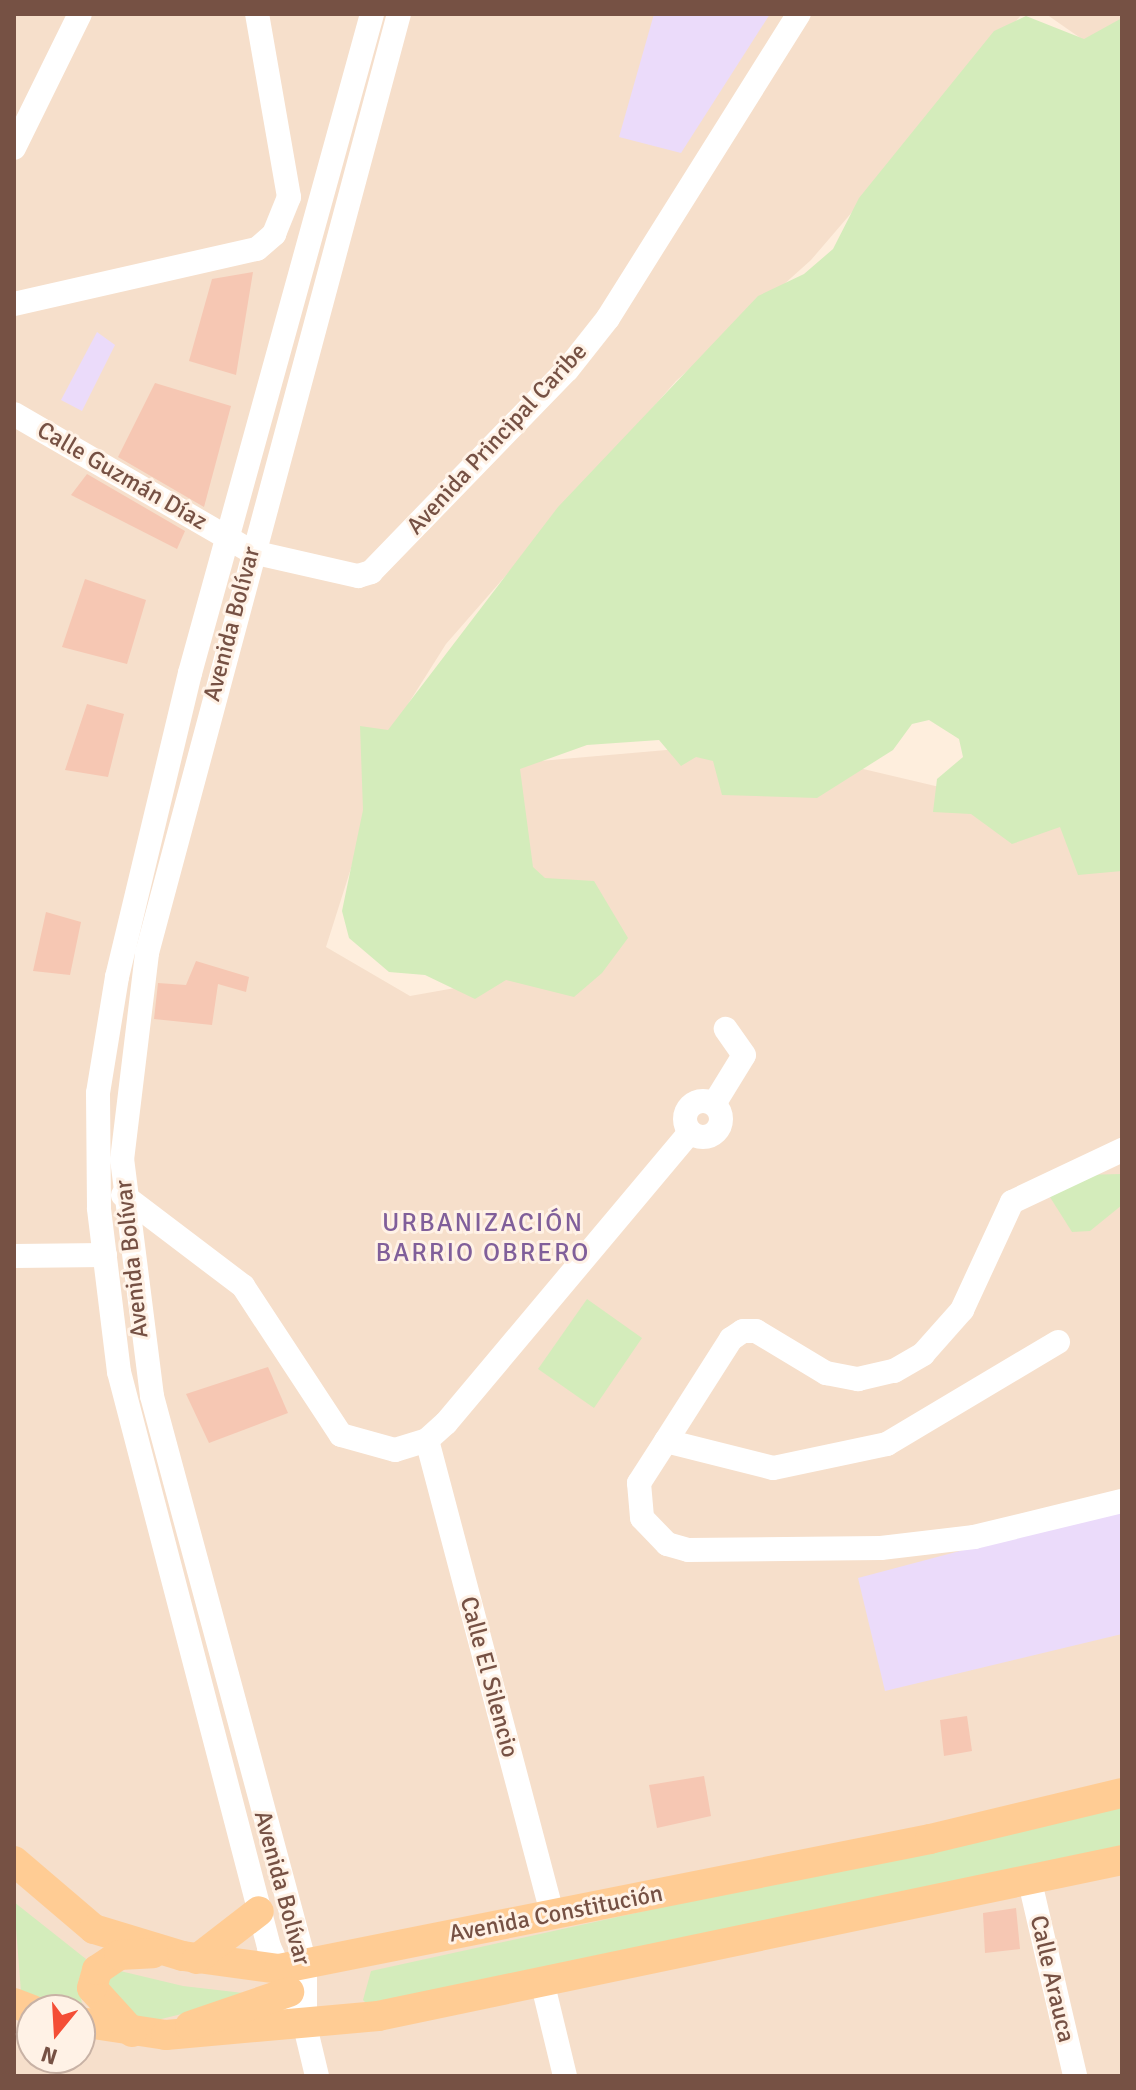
<!DOCTYPE html>
<meta charset="utf-8">
<style>
body{margin:0}
#map{position:relative;width:1136px;height:2090px;overflow:hidden;background:#feeedd;font-family:Signika,sans-serif}
div>[style]{position:absolute}
.residential>*{inset:0;background:#f6dfcb}
.education>*{inset:0;background:#ebdbfa}
.green>*{inset:0;background:#d4ecbb}
.building>*{inset:0;background:#f6c7b3}
.minor>*{height:24px;margin:-12px;padding:0 12px;transform-origin:12px;border-radius:12px;background:#fff}
.minor>.ring{margin:-12px;padding:0;box-sizing:content-box;background:none;border:24px solid #fff;border-radius:50%}
.major>*{height:30px;margin:-15px;padding:0 15px;transform-origin:15px;border-radius:15px;background:#ffcc94}
span{translate:-50% -50%;white-space:nowrap;text-align:center;line-height:1.15;-webkit-text-stroke:6px #fff2e6;paint-order:stroke}
.street-label{font-size:24px;color:#765144}
.neighbourhood-label{font-size:26px;color:#805f9a;letter-spacing:2px}
.frame{position:absolute;inset:0;border:16px solid #765144;pointer-events:none}
.north{position:absolute;left:16px;top:1994px;width:80px;height:80px;box-sizing:border-box;background:#fff2e6;border:2px solid #c8b2a5;border-radius:50%;rotate:198deg;font-size:22px;font-weight:700;line-height:32px;text-align:center;color:#765144}
.north::after{content:'';display:block;margin:auto;width:28px;height:36px;background:#f44e36;clip-path:polygon(50% 0,100% 100%,50% 72%,0 100%)}
</style>
<div id="map">
<div class="residential">
<i style="clip-path:polygon(evenodd,14px 14px,1022px 14px,811px 260px,676px 381px,446px 644px,398px 720px,326px 947px,410px 996px,540px 973px,517px 763px,724px 745px,825px 760px,1122px 830px,1122px 2076px,14px 2076px,14px 14px,32px 2010px,80px 2010px,80px 2058px,32px 2058px,32px 2010px)"></i>
<i style="clip-path:polygon(1046px 14px,1122px 14px,1122px 67px)"></i>
</div>
<div class="education">
<i style="clip-path:polygon(654px 14px,770px 14px,681px 153px,619px 137px)"></i>
<i style="clip-path:polygon(97px 332px,115px 345px,82px 411px,61px 400px)"></i>
<i style="clip-path:polygon(1122px 1508px,1122px 1634px,885px 1691px,858px 1578px)"></i>
</div>
<div class="green">
<i style="clip-path:polygon(1026px 16px,1084px 39px,1122px 18px,1122px 871px,1078px 875px,1060px 827px,1012px 844px,971px 814px,933px 812px,937px 779px,963px 757px,959px 739px,929px 720px,912px 724px,893px 750px,817px 798px,722px 795px,713px 761px,696px 757px,681px 766px,659px 740px,587px 745px,520px 769px,533px 867px,545px 878px,594px 881px,628px 938px,602px 973px,574px 997px,506px 980px,475px 999px,425px 975px,389px 972px,349px 938px,342px 911px,363px 810px,360px 726px,388px 730px,558px 507px,758px 296px,804px 274px,833px 249px,859px 198px,994px 31px)"></i>
<i style="clip-path:polygon(1122px 1174px,1122px 1205px,1090px 1231px,1072px 1232px,1048px 1194px,1080px 1175px)"></i>
<i style="clip-path:polygon(587px 1299px,642px 1338px,594px 1408px,538px 1369px)"></i>
<i style="clip-path:polygon(1122px 1806px,1122px 1848px,375px 2012px,363px 2000px,371px 1971px)"></i>
<i style="clip-path:polygon(14px 1902px,86px 1959px,78px 1982px,84px 2015px,22px 2005px)"></i>
<i style="clip-path:polygon(116px 1970px,183px 1986px,260px 1995px,157px 2020px,122px 2014px,109px 2005px,106px 1978px)"></i>
</div>
<div class="building">
<i style="clip-path:polygon(253px 272px,236px 375px,189px 361px,212px 279px)"></i>
<i style="clip-path:polygon(155px 383px,231px 406px,204px 507px,118px 457px)"></i>
<i style="clip-path:polygon(87px 474px,185px 531px,177px 549px,71px 495px)"></i>
<i style="clip-path:polygon(85px 579px,146px 600px,127px 664px,62px 647px)"></i>
<i style="clip-path:polygon(87px 704px,124px 714px,108px 777px,65px 770px)"></i>
<i style="clip-path:polygon(46px 912px,81px 922px,70px 975px,33px 971px)"></i>
<i style="clip-path:polygon(196px 961px,249px 977px,246px 992px,218px 984px,212px 1025px,154px 1019px,158px 983px,186px 985px)"></i>
<i style="clip-path:polygon(268px 1367px,288px 1413px,209px 1443px,186px 1394px)"></i>
<i style="clip-path:polygon(967px 1716px,972px 1751px,944px 1756px,940px 1720px)"></i>
<i style="clip-path:polygon(704px 1776px,711px 1816px,657px 1828px,649px 1785px)"></i>
<i style="clip-path:polygon(1016px 1908px,1020px 1949px,985px 1953px,983px 1913px)"></i>
</div>
<div class="minor">
<i style="left:14px;top:148px;width:149px;rotate:-63.8deg"></i>
<i style="left:14px;top:304px;width:249px;rotate:-12.8deg"></i>
<i style="left:257px;top:249px;width:23px;rotate:-41deg"></i>
<i style="left:274px;top:234px;width:40px;rotate:-68deg"></i>
<i style="left:289px;top:197px;width:186px;rotate:-99.9deg"></i>
<i style="left:14px;top:414px;width:275px;rotate:30.1deg"></i>
<i style="left:252px;top:552px;width:109px;rotate:12.8deg"></i>
<i style="left:358px;top:576px;width:14px;rotate:-17deg"></i>
<i style="left:371px;top:572px;width:281px;rotate:-45.9deg"></i>
<i style="left:567px;top:370px;width:66px;rotate:-51.7deg"></i>
<i style="left:608px;top:318px;width:359px;rotate:-57.9deg"></i>
<i class="ring" style="left:685px;top:1101px;width:12px;height:12px"></i>
<i style="left:714px;top:1104px;width:57px;rotate:-58.5deg"></i>
<i style="left:744px;top:1055px;width:32px;rotate:-125deg"></i>
<i style="left:123px;top:1195px;width:151px;rotate:37.2deg"></i>
<i style="left:243px;top:1286px;width:178px;rotate:56.7deg"></i>
<i style="left:341px;top:1435px;width:56px;rotate:15.5deg"></i>
<i style="left:395px;top:1450px;width:34px;rotate:-17deg"></i>
<i style="left:427px;top:1440px;width:25px;rotate:-42deg"></i>
<i style="left:446px;top:1423px;width:380px;rotate:-50deg"></i>
<i style="left:14px;top:1256px;width:91px;rotate:-0.6deg"></i>
<i style="left:1058px;top:1342px;width:199px;rotate:149.2deg"></i>
<i style="left:887px;top:1444px;width:116px;rotate:168.1deg"></i>
<i style="left:773px;top:1468px;width:110px;rotate:-165.8deg"></i>
<i style="left:666px;top:1441px;width:50px;rotate:122.7deg"></i>
<i style="left:639px;top:1483px;width:35px;rotate:85deg"></i>
<i style="left:642px;top:1518px;width:36px;rotate:46deg"></i>
<i style="left:667px;top:1544px;width:22px;rotate:16deg"></i>
<i style="left:688px;top:1550px;width:193px;rotate:-0.6deg"></i>
<i style="left:881px;top:1548px;width:94px;rotate:-6.7deg"></i>
<i style="left:974px;top:1537px;width:152px;rotate:-13.7deg"></i>
<i style="left:427px;top:1440px;width:489px;rotate:75.2deg"></i>
<i style="left:666px;top:1441px;width:121px;rotate:-57.5deg"></i>
<i style="left:731px;top:1339px;width:14px;rotate:-34deg"></i>
<i style="left:743px;top:1331px;width:13px"></i>
<i style="left:756px;top:1331px;width:82px;rotate:31deg"></i>
<i style="left:826px;top:1373px;width:33px;rotate:11deg"></i>
<i style="left:858px;top:1379px;width:37px;rotate:-13deg"></i>
<i style="left:894px;top:1371px;width:34px;rotate:-30deg"></i>
<i style="left:923px;top:1354px;width:59px;rotate:-48.4deg"></i>
<i style="left:962px;top:1310px;width:119px;rotate:-65.2deg"></i>
<i style="left:1012px;top:1202px;width:122px;rotate:-25.3deg"></i>
<i style="left:1030px;top:1882px;width:199px;rotate:76.9deg"></i>
<i style="left:542px;top:1981px;width:98px;rotate:76.4deg"></i>
<i style="left:305px;top:2015px;width:51px;rotate:-90deg"></i>
<i style="left:305px;top:1964px;width:588px;rotate:-105.08deg"></i>
<i style="left:152px;top:1396px;width:238px;rotate:-97.2deg"></i>
<i style="left:122px;top:1160px;width:209px;rotate:-83.1deg"></i>
<i style="left:147px;top:953px;width:972px;rotate:-74.98deg"></i>
<i style="left:317px;top:2076px;width:51px;rotate:-103.5deg"></i>
<i style="left:305px;top:2026px;width:87px;rotate:-114.5deg"></i>
<i style="left:269px;top:1947px;width:594px;rotate:-104.62deg"></i>
<i style="left:119px;top:1372px;width:165px;rotate:-97deg"></i>
<i style="left:99px;top:1208px;width:115px;rotate:-90.5deg"></i>
<i style="left:98px;top:1093px;width:118px;rotate:-80.7deg"></i>
<i style="left:117px;top:977px;width:313px;rotate:-76.5deg"></i>
<i style="left:190px;top:673px;width:684px;rotate:-74.56deg"></i>
</div>
<div class="major">
<i style="left:14px;top:1861px;width:105px;rotate:40.4deg"></i>
<i style="left:94px;top:1929px;width:93px;rotate:16.9deg"></i>
<i style="left:183px;top:1956px;width:97px;rotate:7.7deg"></i>
<i style="left:279px;top:1969px;width:664px;rotate:-11.29deg"></i>
<i style="left:930px;top:1839px;width:197px;rotate:-13.5deg"></i>
<i style="left:197px;top:1959px;width:78px;rotate:-37.7deg"></i>
<i style="left:14px;top:2003px;width:19px;rotate:21deg"></i>
<i style="left:80px;top:2022px;width:87px;rotate:8.6deg"></i>
<i style="left:166px;top:2035px;width:213px;rotate:-5.1deg"></i>
<i style="left:378px;top:2016px;width:760px;rotate:-11.84deg"></i>
<i style="left:190px;top:2026px;width:105px;rotate:-19deg"></i>
<i style="left:132px;top:2032px;width:59px;rotate:-132.3deg"></i>
<i style="left:92px;top:1988px;width:19px;rotate:-74deg"></i>
<i style="left:97px;top:1970px;width:27px;rotate:-34deg"></i>
<i style="left:119px;top:1955px;width:34px;rotate:-3deg"></i>
</div>
<div class="street-label">
<span style="left:497px;top:439px;rotate:-47deg">Avenida Principal Caribe</span>
<span style="left:122px;top:476px;rotate:30deg">Calle Guzmán Díaz</span>
<span style="left:232px;top:624px;rotate:-75deg">Avenida Bolívar</span>
<span style="left:132px;top:1259px;rotate:-96deg">Avenida Bolívar</span>
<span style="left:489px;top:1677px;rotate:75deg">Calle El Silencio</span>
<span style="left:282px;top:1888px;rotate:75deg">Avenida Bolívar</span>
<span style="left:556px;top:1914px;rotate:-11deg">Avenida Constitución</span>
<span style="left:1052px;top:1979px;rotate:77deg">Calle Arauca</span>
</div>
<div class="neighbourhood-label">
<span style="left:483px;top:1239px">URBANIZACIÓN<br>BARRIO OBRERO</span>
</div>
<div class="frame"></div>
<div class="north">N</div>
</div>
